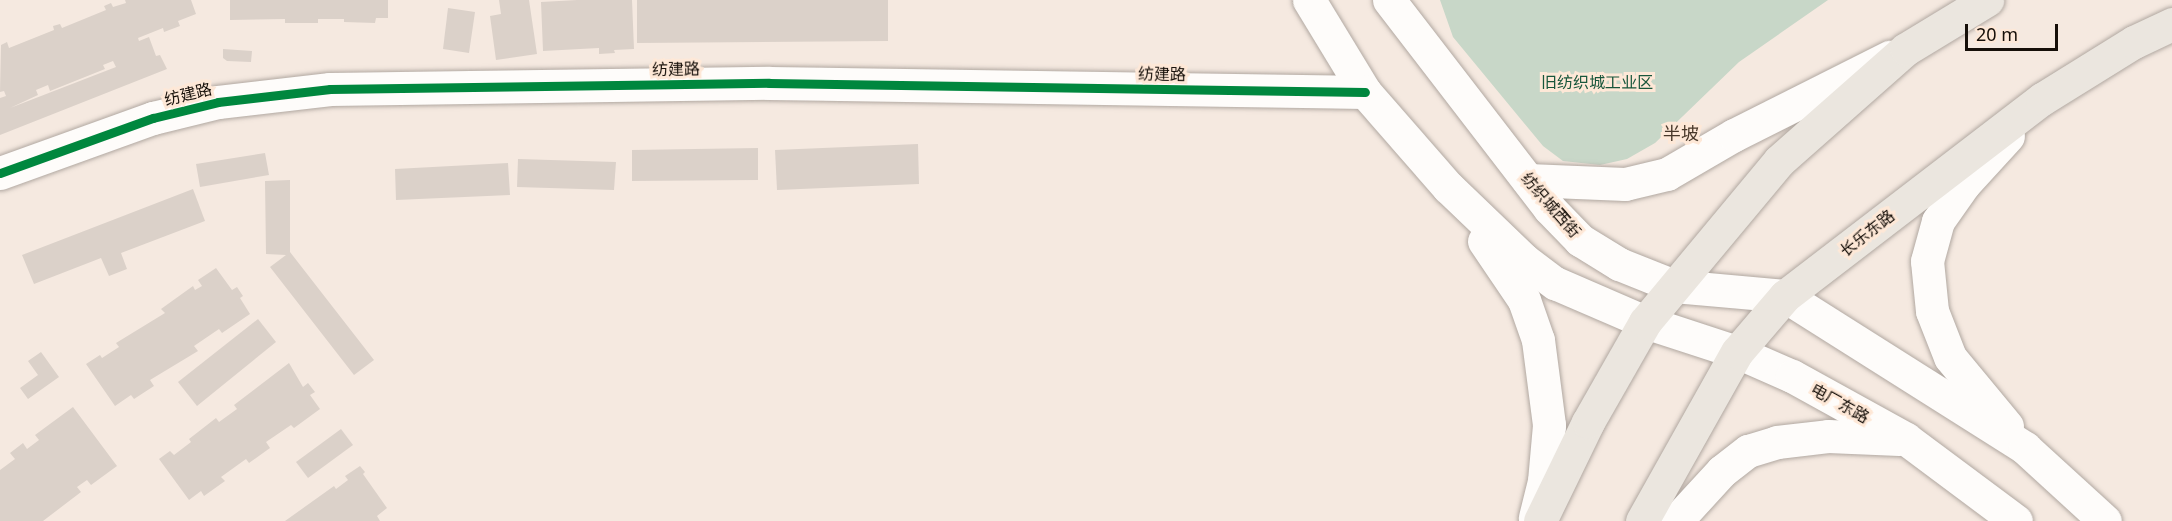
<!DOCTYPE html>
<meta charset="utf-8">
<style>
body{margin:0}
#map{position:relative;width:2172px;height:521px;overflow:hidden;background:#f5e9e0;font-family:"Noto Sans","Noto Sans SC",sans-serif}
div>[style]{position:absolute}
.green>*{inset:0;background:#c8d7c8}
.building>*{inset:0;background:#dbd1c9}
.roads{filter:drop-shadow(0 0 2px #b1a8a1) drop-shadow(0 0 2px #b1a8a1)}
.secondary>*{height:33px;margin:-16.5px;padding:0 16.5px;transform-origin:16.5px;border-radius:16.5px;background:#fefcfa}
.primary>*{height:33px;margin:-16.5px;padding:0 16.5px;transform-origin:16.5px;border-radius:16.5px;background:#ebe6df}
.cycleway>*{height:9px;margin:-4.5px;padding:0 4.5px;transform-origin:4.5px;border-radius:4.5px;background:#00873e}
span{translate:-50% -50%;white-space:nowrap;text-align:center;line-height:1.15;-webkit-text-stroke:6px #fee8d7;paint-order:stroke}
.street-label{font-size:16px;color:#160f09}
.park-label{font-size:16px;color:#18563b}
.neighbourhood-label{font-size:18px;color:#49382a}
.scale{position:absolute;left:1965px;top:24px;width:93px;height:27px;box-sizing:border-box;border:3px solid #160f09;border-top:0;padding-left:8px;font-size:18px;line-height:21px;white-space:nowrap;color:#160f09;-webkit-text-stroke:4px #fee8d7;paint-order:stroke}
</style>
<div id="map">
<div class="green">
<i style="clip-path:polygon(1440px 0,1828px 0,1739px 62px,1655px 143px,1627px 159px,1600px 165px,1563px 161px,1543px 146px,1453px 37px)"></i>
</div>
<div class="building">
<i style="clip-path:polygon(evenodd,125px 0,191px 0,196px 14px,178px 21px,180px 26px,164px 32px,163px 28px,138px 38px,139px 41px,149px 37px,156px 56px,160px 55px,167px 69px,0 135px,0 98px,6px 96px,4px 91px,0 92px,1px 45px,7px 42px,9px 48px,54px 30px,53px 26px,60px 24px,62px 28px,106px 10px,104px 6px,111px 3px,113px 7px,126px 3px,125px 0,113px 61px,116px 67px,10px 108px,38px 95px,36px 90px,48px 85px,50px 91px,105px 69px,103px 65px,113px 61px)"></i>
<i style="clip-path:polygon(230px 0,388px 0,388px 18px,376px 18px,375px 23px,344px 22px,344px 19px,318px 19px,318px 23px,285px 23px,285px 19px,230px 20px)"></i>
<i style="clip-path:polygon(499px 0,529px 0,537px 54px,496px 60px,490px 16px,501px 14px)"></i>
<i style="clip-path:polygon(577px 0,632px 0,634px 49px,614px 50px,615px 53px,599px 54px,599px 48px,543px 51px,541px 2px)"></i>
<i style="clip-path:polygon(637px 0,888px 0,888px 41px,637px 43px)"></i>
<i style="clip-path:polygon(448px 8px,475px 12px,469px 53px,443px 49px)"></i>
<i style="clip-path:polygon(223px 49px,252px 51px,251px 62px,227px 61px,223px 58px)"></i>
<i style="clip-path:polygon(918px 144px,919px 184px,777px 190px,775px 150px)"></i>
<i style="clip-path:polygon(758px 148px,758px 180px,632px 181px,632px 150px)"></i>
<i style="clip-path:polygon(265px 153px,269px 175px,200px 187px,196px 164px)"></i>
<i style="clip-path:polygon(518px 159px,616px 162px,614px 190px,517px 187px)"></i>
<i style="clip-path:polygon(508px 163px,510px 195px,396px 200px,395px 169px)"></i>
<i style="clip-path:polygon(290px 180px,290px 252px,374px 360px,354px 375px,270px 267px,286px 255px,266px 254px,265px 181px)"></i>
<i style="clip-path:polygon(193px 189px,205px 221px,121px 253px,127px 269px,109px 276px,101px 258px,34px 284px,22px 255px)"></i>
<i style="clip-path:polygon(216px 268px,232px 290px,237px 287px,243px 296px,240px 298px,250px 314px,222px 333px,219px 329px,194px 346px,198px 351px,150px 380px,154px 386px,134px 399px,131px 395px,115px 406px,86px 364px,100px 355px,102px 358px,119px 347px,116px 343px,165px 313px,161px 309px,193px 286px,195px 290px,202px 286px,198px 280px)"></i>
<i style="clip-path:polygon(258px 319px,276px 342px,197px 406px,178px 382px)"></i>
<i style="clip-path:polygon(41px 352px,59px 377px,28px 399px,20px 388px,38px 375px,28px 361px)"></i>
<i style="clip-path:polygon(289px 363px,303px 387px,308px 383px,315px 392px,310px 395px,320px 409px,294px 428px,291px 425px,266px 442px,270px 448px,249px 463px,246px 459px,221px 477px,225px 481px,204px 496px,201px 491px,189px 500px,159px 459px,170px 451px,174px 455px,191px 442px,189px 439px,216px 418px,219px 422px,237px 409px,234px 405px)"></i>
<i style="clip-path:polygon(73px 407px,117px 466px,91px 485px,87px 480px,77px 487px,81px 492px,43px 521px,0 521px,0 470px,15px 459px,10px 453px,23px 443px,27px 449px,39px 440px,35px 435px)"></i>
<i style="clip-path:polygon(341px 429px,353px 445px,308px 478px,296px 462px)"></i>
<i style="clip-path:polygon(360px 466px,365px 472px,363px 474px,387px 508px,377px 516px,380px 521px,285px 521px,334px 486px,336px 489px,348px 480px,345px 476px)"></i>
</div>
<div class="roads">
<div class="secondary">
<i style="left:1309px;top:0;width:108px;rotate:58.7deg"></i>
<i style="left:1365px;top:92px;width:126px;rotate:48.9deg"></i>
<i style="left:1448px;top:187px;width:105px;rotate:43.8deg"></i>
<i style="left:1524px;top:260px;width:39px;rotate:37deg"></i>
<i style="left:1555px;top:283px;width:98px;rotate:23.4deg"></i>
<i style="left:1645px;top:322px;width:97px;rotate:18.1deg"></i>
<i style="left:1737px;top:352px;width:60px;rotate:23.6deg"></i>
<i style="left:1792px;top:376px;width:130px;rotate:28.9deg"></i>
<i style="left:1906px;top:439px;width:137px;rotate:36.7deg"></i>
<i style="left:1389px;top:0;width:262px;rotate:52.4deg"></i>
<i style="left:1549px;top:208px;width:45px;rotate:45.9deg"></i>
<i style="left:1580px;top:240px;width:46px;rotate:31.6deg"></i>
<i style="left:1619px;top:264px;width:59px;rotate:21.8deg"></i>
<i style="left:1674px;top:286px;width:111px;rotate:5.1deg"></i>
<i style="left:1785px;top:296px;width:284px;rotate:32.3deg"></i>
<i style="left:2025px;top:448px;width:108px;rotate:42.4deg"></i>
<i style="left:0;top:173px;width:163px;rotate:-19.8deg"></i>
<i style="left:153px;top:118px;width:67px;rotate:-13.8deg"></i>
<i style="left:218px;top:102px;width:113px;rotate:-6.6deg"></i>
<i style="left:330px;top:89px;width:439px;rotate:-0.8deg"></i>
<i style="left:769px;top:83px;width:596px;rotate:0.87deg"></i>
<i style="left:1528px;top:180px;width:97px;rotate:2.4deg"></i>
<i style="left:1625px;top:184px;width:43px;rotate:-13.4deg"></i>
<i style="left:1667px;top:174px;width:78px;rotate:-30.2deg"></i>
<i style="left:1734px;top:135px;width:174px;rotate:-26.7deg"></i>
<i style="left:1484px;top:241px;width:71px;rotate:55.9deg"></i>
<i style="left:1524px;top:300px;width:42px;rotate:70.7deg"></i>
<i style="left:1538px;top:340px;width:86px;rotate:82.6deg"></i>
<i style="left:1549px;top:425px;width:56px;rotate:95.1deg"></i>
<i style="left:1544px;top:481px;width:38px;rotate:104deg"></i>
<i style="left:2007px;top:426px;width:89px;rotate:-129.6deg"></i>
<i style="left:1950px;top:357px;width:49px;rotate:-111.4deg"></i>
<i style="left:1932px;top:311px;width:50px;rotate:-95.7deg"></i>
<i style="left:1927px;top:261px;width:41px;rotate:-74.6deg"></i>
<i style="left:1938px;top:221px;width:45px;rotate:-54.9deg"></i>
<i style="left:1964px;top:184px;width:65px;rotate:-47.5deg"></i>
<i style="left:1676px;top:521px;width:68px;rotate:-47.4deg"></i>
<i style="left:1722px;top:471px;width:33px;rotate:-38deg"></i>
<i style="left:1748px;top:451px;width:30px;rotate:-17deg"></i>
<i style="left:1777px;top:442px;width:51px;rotate:-6.7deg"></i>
<i style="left:1828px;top:436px;width:71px;rotate:2.4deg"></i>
</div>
<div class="primary">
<i style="left:1540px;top:521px;width:110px;rotate:-64.1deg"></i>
<i style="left:1588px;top:422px;width:115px;rotate:-60.3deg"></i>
<i style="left:1645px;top:322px;width:209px;rotate:-50.2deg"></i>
<i style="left:1779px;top:161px;width:169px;rotate:-41.4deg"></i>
<i style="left:1906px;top:49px;width:95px;rotate:-31.2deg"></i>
<i style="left:1642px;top:521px;width:194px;rotate:-60.7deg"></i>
<i style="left:1737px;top:352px;width:74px;rotate:-49.4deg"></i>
<i style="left:1785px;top:296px;width:324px;rotate:-37.5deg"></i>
<i style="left:2042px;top:99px;width:108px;rotate:-31.8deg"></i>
<i style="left:2134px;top:42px;width:42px;rotate:-25.3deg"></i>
</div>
</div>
<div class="cycleway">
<i style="left:0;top:173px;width:163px;rotate:-19.8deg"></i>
<i style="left:153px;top:118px;width:67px;rotate:-13.8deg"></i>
<i style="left:218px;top:102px;width:113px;rotate:-6.6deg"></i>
<i style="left:330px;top:89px;width:439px;rotate:-0.8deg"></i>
<i style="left:769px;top:83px;width:596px;rotate:0.87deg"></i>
</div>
<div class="street-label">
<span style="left:676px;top:69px;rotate:-1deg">纺建路</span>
<span style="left:1162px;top:74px;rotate:1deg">纺建路</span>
<span style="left:188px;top:94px;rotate:-14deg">纺建路</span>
<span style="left:1551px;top:205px;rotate:49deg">纺织城西街</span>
<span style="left:1867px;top:233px;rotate:-38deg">长乐东路</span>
<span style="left:1840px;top:403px;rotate:29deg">电厂东路</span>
</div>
<div class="park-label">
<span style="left:1597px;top:82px">旧纺织城工业区</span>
</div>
<div class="neighbourhood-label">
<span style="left:1681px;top:133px">半坡</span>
</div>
<div class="scale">20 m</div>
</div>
